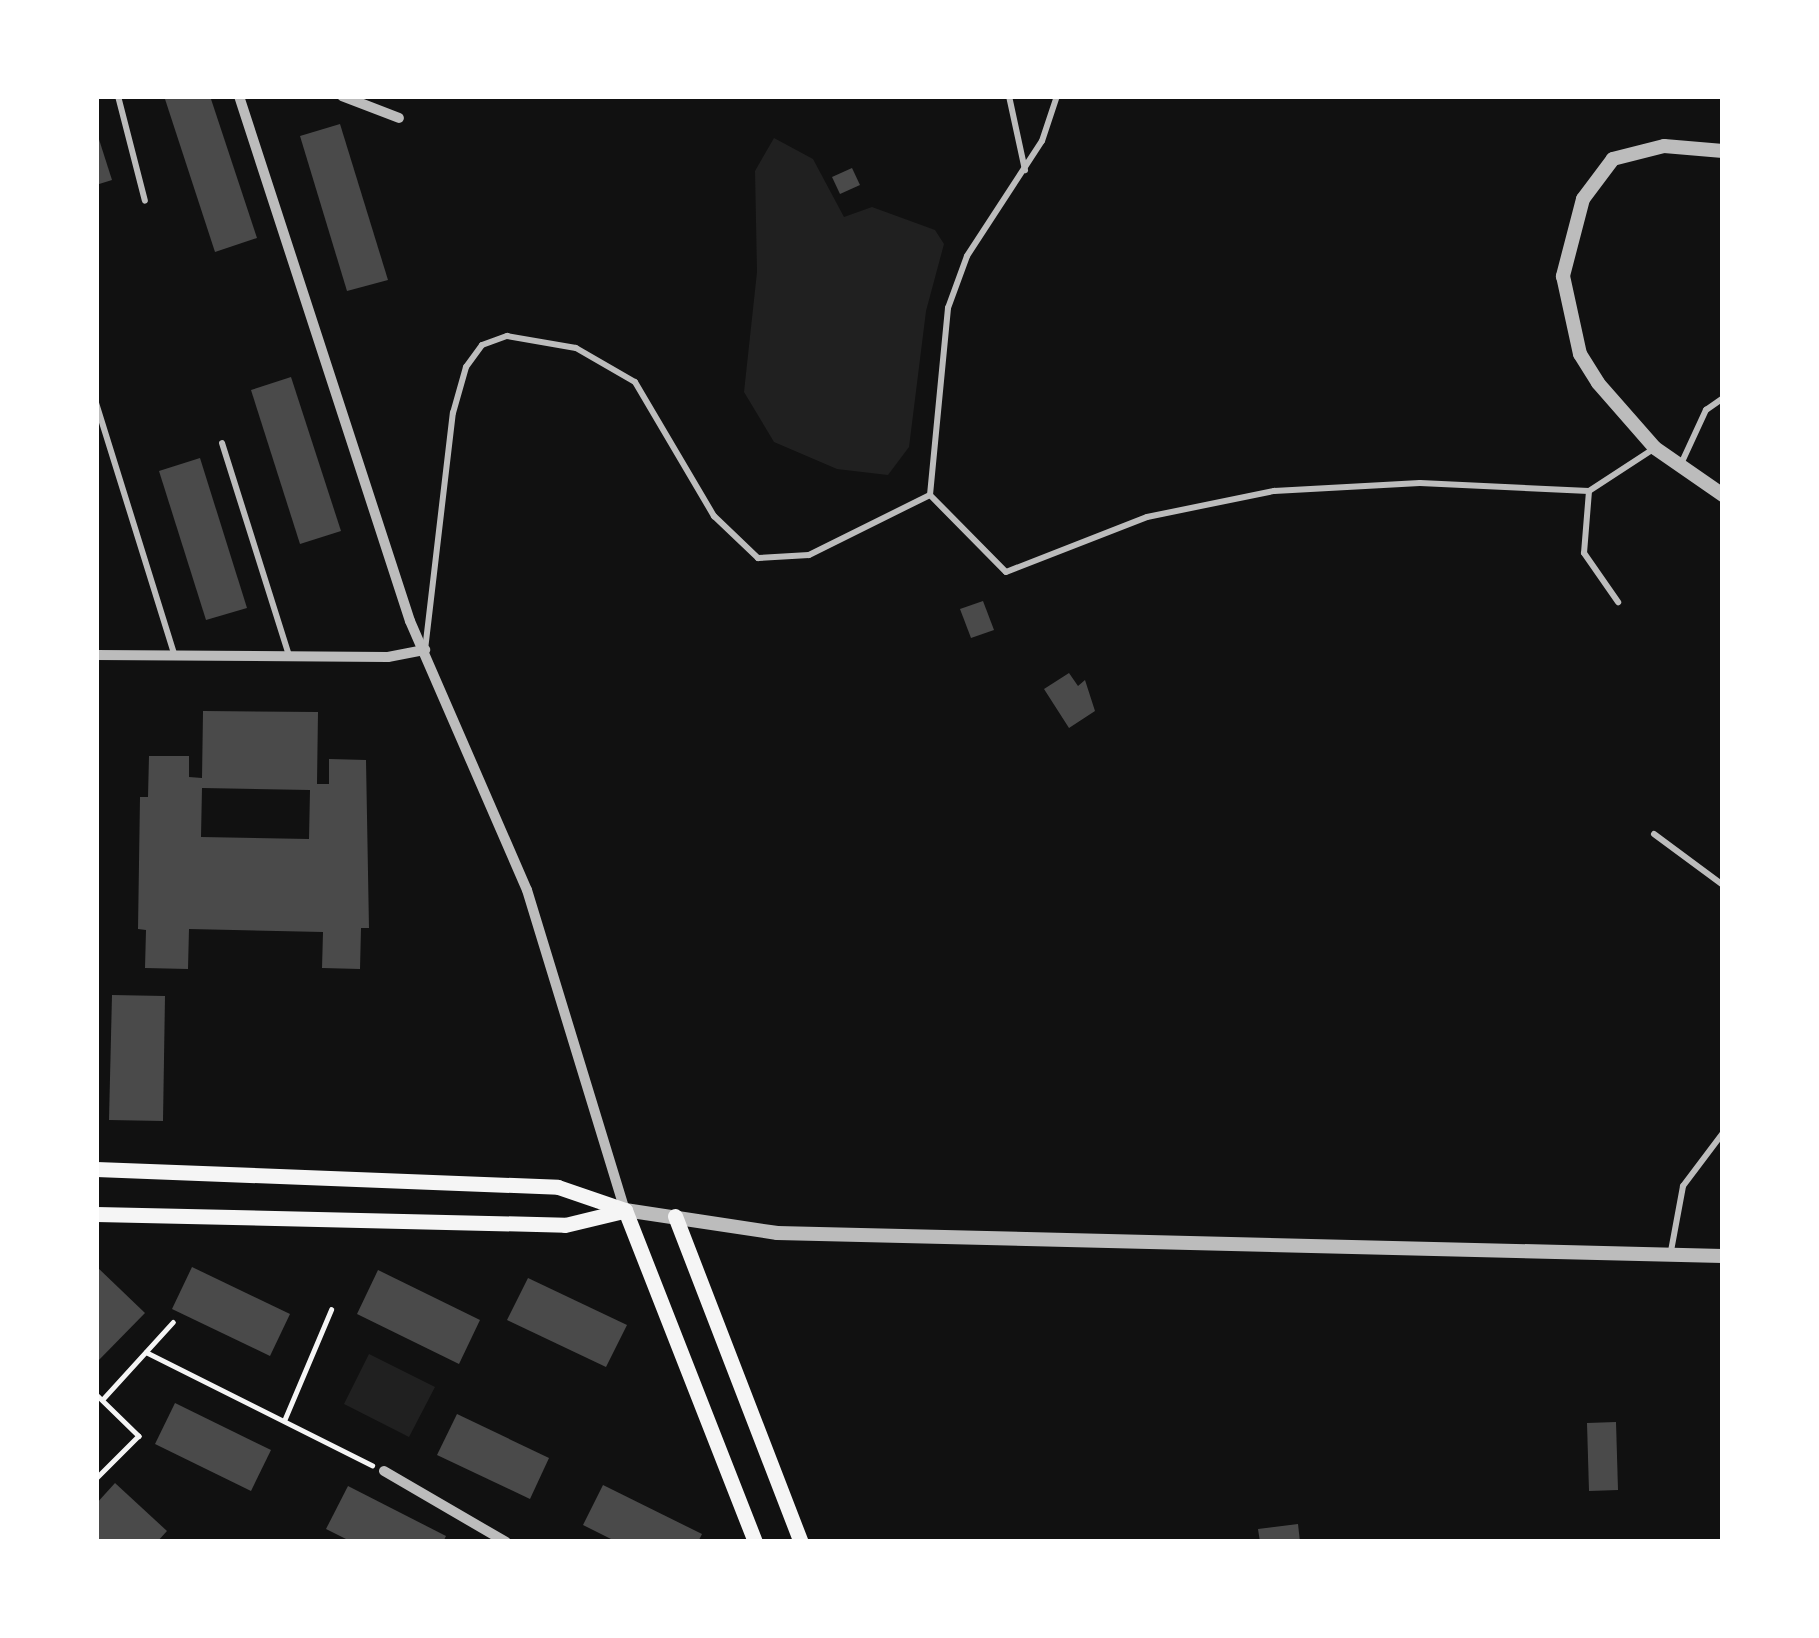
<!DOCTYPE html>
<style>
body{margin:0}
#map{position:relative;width:1819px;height:1638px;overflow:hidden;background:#111;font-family:"Source Sans 3",sans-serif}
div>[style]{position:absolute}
.green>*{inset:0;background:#202020}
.building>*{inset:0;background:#4a4a4a}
.path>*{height:4.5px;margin:-2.25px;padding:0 2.25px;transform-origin:2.25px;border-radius:2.25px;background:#f5f5f5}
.service>*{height:6px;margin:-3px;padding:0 3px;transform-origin:3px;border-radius:3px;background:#bcbcbc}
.minor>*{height:10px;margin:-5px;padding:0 5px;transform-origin:5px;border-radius:5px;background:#bcbcbc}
.tertiary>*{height:14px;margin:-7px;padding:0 7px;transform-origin:7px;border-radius:7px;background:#bcbcbc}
.secondary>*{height:15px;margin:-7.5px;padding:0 7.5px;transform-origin:7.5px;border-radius:7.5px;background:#f5f5f5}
span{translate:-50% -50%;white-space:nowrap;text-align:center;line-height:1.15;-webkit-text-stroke:9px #fff;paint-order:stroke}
.frame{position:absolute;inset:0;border:99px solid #fff;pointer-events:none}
</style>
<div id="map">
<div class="green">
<i style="clip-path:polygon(774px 138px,813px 159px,844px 217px,872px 207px,935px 230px,944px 244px,926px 311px,909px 447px,888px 475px,837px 469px,774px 442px,744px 392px,757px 272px,755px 171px)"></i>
<i style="clip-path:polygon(369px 1354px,435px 1387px,409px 1437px,344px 1404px)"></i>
</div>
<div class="building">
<i style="clip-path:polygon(164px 96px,210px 96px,257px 238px,215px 252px)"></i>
<i style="clip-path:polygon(340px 124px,388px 280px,347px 291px,300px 136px)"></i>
<i style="clip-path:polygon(96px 130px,112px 180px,96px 185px)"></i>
<i style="clip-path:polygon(852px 168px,860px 185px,840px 194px,832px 177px)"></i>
<i style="clip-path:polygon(291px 377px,341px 531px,300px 544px,251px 390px)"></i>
<i style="clip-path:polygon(200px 458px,247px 608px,206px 620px,159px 471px)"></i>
<i style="clip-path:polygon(983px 601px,994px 630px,971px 638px,960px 609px)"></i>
<i style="clip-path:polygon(1069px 673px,1078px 686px,1085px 680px,1095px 711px,1069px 728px,1044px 689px)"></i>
<i style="clip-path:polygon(evenodd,203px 711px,318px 712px,317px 784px,329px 784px,329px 759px,366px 760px,369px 928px,361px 928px,360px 969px,322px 968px,323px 932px,189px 929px,188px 969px,145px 968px,146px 930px,138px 929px,140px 797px,148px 797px,149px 756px,189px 756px,189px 777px,202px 778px,203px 711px,202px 788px,310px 790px,309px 839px,201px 837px,202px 788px)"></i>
<i style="clip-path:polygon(112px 995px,165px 996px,163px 1121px,109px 1120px)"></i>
<i style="clip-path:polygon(96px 1266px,145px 1313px,96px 1363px)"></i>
<i style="clip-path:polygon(192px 1267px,290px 1314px,270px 1356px,172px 1309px)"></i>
<i style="clip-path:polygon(378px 1270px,480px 1320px,459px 1364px,357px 1314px)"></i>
<i style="clip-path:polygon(528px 1278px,627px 1325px,606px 1367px,507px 1320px)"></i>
<i style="clip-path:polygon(175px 1403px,271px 1450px,251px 1491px,155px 1444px)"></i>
<i style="clip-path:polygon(457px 1414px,549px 1458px,530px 1499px,437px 1455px)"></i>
<i style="clip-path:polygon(1616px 1422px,1618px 1490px,1589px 1491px,1587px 1423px)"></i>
<i style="clip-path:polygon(115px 1483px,167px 1531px,157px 1542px,96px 1542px,96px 1504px)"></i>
<i style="clip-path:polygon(603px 1485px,702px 1534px,698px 1542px,617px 1542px,583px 1525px)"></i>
<i style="clip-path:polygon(348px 1486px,446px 1536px,443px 1542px,352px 1542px,326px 1529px)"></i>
<i style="clip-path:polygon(1298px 1524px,1300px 1542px,1260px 1542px,1258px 1529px)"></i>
</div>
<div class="path">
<i style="left:146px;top:1352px;width:253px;rotate:26.6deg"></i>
<i style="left:96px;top:1394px;width:60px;rotate:44.3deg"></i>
<i style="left:139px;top:1436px;width:61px;rotate:135deg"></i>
<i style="left:102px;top:1400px;width:105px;rotate:-47.7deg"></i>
<i style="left:284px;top:1421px;width:121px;rotate:-67.1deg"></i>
</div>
<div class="service">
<i style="left:118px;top:96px;width:108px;rotate:75.6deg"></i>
<i style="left:1009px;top:96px;width:76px;rotate:77.8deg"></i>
<i style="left:96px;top:403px;width:263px;rotate:72.7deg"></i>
<i style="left:222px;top:443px;width:223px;rotate:72.5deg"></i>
<i style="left:1681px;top:464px;width:60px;rotate:-65.2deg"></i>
<i style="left:1706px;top:410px;width:21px;rotate:-35deg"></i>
<i style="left:1589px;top:491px;width:62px;rotate:94.6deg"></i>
<i style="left:1584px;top:553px;width:60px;rotate:55.2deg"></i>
<i style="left:930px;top:495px;width:108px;rotate:45.4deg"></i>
<i style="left:1006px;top:572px;width:151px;rotate:-21.3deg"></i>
<i style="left:1147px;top:517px;width:130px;rotate:-11.6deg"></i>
<i style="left:1274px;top:491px;width:146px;rotate:-3.1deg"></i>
<i style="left:1420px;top:483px;width:169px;rotate:2.7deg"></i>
<i style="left:1589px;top:491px;width:75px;rotate:-33.1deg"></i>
<i style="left:930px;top:495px;width:188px;rotate:-84.5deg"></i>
<i style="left:948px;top:308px;width:55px;rotate:-69.9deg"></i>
<i style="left:967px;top:256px;width:137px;rotate:-56.9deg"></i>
<i style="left:1042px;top:141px;width:47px;rotate:-71.6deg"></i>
<i style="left:425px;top:650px;width:239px;rotate:-83.3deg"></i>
<i style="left:453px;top:413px;width:48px;rotate:-74.2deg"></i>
<i style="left:466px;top:367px;width:27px;rotate:-54deg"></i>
<i style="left:482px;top:345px;width:27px;rotate:-20deg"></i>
<i style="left:507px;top:336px;width:70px;rotate:9.9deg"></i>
<i style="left:576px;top:348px;width:68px;rotate:30deg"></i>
<i style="left:635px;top:382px;width:156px;rotate:59.5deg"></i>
<i style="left:714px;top:516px;width:61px;rotate:43.7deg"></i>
<i style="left:758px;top:558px;width:51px;rotate:-3.4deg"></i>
<i style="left:809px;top:555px;width:135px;rotate:-26.4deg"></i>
<i style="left:1654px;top:834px;width:86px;rotate:36.5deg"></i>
<i style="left:1671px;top:1251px;width:66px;rotate:-79.5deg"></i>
<i style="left:1683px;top:1186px;width:66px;rotate:-53deg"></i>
</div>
<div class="minor">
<i style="left:239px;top:96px;width:552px;rotate:71.96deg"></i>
<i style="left:410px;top:621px;width:293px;rotate:66.5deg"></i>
<i style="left:527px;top:890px;width:335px;rotate:73deg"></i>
<i style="left:342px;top:96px;width:61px;rotate:21.1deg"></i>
<i style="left:96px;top:655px;width:292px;rotate:0.4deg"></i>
<i style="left:388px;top:657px;width:38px;rotate:-11deg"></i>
<i style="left:384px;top:1471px;width:141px;rotate:30.2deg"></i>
</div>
<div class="tertiary">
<i style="left:1723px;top:151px;width:59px;rotate:-175.2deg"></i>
<i style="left:1664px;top:146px;width:53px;rotate:165.7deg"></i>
<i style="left:1613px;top:159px;width:50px;rotate:126.9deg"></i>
<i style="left:1583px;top:199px;width:80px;rotate:104.6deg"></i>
<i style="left:1563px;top:276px;width:80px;rotate:77.7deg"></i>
<i style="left:1580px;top:354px;width:34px;rotate:58deg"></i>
<i style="left:1598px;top:383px;width:86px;rotate:48.8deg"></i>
<i style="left:1655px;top:448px;width:83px;rotate:34.7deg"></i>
<i style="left:625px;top:1210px;width:154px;rotate:8.6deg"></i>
<i style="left:777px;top:1233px;width:946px;rotate:1.39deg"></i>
</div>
<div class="secondary">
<i style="left:96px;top:1169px;width:462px;rotate:2.2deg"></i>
<i style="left:558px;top:1187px;width:71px;rotate:18.9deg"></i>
<i style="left:625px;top:1210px;width:357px;rotate:68.6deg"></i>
<i style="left:96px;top:1214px;width:469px;rotate:1.3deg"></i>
<i style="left:565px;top:1225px;width:60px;rotate:-13.6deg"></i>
<i style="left:675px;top:1216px;width:350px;rotate:68.9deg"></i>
</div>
<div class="frame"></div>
</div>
